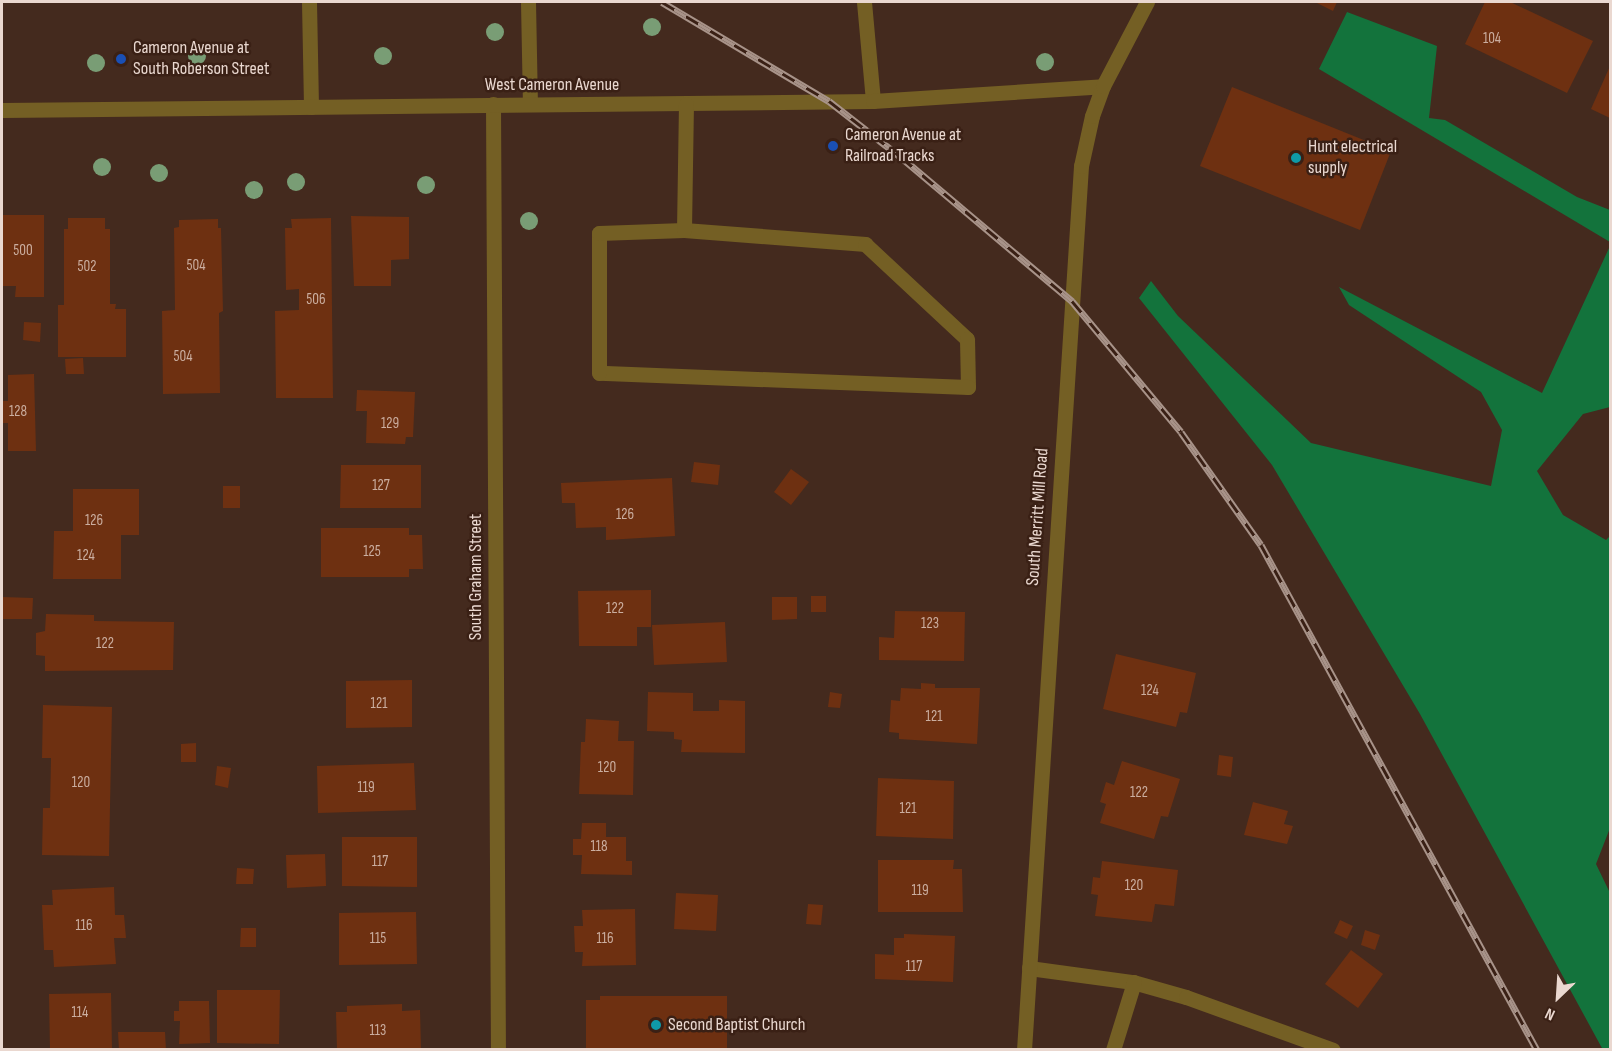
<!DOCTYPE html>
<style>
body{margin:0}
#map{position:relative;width:1612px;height:1051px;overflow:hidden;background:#442a1e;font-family:"Sofia Sans Condensed",sans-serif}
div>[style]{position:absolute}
.forest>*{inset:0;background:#13733c}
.building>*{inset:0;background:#6e3011}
.minor>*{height:15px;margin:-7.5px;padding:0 7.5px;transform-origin:7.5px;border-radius:7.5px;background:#745f24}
.rail>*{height:7px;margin-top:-3.5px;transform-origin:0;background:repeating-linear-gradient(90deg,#3a2015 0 14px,#a89389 0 28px);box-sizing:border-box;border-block:2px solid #a89389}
.trees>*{width:18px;height:18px;margin:-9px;border-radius:50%;background:#799d75}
.dots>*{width:16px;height:16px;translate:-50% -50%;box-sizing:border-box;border:3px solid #3a2015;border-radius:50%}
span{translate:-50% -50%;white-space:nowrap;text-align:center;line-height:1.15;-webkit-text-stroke:5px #3a2015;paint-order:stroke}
.number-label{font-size:15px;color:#cbaea0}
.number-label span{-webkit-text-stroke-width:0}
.poi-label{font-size:18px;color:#ead8d0}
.left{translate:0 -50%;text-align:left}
.street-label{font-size:18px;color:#ead8d0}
.frame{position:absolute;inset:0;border:3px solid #ead8d0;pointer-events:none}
.north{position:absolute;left:1528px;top:967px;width:60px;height:60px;-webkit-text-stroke:4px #3a2015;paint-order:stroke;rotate:205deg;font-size:16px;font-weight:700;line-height:24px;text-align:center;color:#ead8d0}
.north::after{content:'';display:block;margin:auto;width:21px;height:27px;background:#ead8d0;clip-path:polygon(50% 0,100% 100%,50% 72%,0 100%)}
</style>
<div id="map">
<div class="forest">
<i style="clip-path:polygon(1347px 12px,1437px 46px,1429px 118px,1445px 120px,1577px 197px,1610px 210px,1610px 242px,1319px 69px)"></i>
<i style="clip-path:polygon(1610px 246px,1610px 407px,1583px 414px,1537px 471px,1563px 515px,1606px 540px,1610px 536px,1610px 828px,1596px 864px,1610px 893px,1610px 1049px,1603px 1050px,1420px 714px,1272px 465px,1139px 298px,1151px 281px,1178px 316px,1311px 443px,1491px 486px,1502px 430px,1481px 392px,1349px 305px,1339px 287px,1542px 393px)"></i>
</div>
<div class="building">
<i style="clip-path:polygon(1315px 2px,1337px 2px,1333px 11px)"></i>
<i style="clip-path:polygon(1485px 2px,1510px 2px,1593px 41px,1567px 93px,1465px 44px)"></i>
<i style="clip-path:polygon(1610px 66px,1610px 118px,1591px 109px)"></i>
<i style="clip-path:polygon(1232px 87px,1391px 151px,1360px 230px,1200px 166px)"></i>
<i style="clip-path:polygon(2px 215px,44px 215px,44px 297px,15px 297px,16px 286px,2px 286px)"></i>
<i style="clip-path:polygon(351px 216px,409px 217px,409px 259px,391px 260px,391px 286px,354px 286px)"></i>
<i style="clip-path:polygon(68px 218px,105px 218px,105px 229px,110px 229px,110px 304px,116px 304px,115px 309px,126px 309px,126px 357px,58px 357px,58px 305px,64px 305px,64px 229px,68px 229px)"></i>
<i style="clip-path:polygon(331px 218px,333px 398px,276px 398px,275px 311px,299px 310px,299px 289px,286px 290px,285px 228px,292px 228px,291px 219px)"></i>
<i style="clip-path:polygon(218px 219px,218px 228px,221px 228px,223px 311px,219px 313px,220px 393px,163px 394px,162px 311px,175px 310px,174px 228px,179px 227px,179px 220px)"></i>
<i style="clip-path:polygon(24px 322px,41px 323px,40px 342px,23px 340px)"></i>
<i style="clip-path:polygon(83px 358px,84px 374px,66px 374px,65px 359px)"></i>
<i style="clip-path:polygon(34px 374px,36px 451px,8px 451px,8px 423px,2px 423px,2px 401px,8px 401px,8px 375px)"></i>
<i style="clip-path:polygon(357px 390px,415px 392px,413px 437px,406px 437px,405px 444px,366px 443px,367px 411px,356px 411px)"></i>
<i style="clip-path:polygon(694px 462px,720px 465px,718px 485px,691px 482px)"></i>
<i style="clip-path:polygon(341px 465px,421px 465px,421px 508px,340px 508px)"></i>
<i style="clip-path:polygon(791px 469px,809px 482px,791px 505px,774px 492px)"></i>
<i style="clip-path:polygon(672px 478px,675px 536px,606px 540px,606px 527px,576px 528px,575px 503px,562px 503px,561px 483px)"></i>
<i style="clip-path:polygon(223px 486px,240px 486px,240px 508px,223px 508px)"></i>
<i style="clip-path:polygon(73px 489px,139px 489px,139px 535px,121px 535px,121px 579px,53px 579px,54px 531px,73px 531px)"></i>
<i style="clip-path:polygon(321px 528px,409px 528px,409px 535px,422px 535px,423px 569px,409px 569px,409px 577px,321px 577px)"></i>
<i style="clip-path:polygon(651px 590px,651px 627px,637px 627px,637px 646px,579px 646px,578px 591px)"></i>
<i style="clip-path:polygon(811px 596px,826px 596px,826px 612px,811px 612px)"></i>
<i style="clip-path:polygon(2px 597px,33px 598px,32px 619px,2px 619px)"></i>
<i style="clip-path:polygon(772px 597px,797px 597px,797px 619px,772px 620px)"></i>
<i style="clip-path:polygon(895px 611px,965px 612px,964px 661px,879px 660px,879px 637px,894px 638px)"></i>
<i style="clip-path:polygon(46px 614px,94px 615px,94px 621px,174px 622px,173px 670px,45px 671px,45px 656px,36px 655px,36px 633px,45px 631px)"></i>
<i style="clip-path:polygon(725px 622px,727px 662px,654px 665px,652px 625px)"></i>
<i style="clip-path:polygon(1116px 654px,1196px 673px,1187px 713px,1180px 712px,1176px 727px,1103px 709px)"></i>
<i style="clip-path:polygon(412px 680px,412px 727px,346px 728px,346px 681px)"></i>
<i style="clip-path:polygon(921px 683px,935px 684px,935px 688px,980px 688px,977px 744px,899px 739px,899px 733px,889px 732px,891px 700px,900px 701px,901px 688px,921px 689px)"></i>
<i style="clip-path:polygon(648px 692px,693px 693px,693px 711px,719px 711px,719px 700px,745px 701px,745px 753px,681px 752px,682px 740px,674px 739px,674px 732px,647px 731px)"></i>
<i style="clip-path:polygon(830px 692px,842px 694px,840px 708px,828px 707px)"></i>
<i style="clip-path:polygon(43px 705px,112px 707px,109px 856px,42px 855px,43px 808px,50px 808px,51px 758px,42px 758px)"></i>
<i style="clip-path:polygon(586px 719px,619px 721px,618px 741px,634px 741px,633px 795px,579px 794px,581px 742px,585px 742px)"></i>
<i style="clip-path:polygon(196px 743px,196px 762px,181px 762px,181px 744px)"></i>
<i style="clip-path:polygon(1219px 755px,1233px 757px,1231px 777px,1217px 775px)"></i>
<i style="clip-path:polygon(1122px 761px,1180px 779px,1168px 817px,1161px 816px,1154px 839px,1100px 823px,1106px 804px,1100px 802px,1106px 782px,1114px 785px)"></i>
<i style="clip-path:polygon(414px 763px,416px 810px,318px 813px,317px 766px)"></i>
<i style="clip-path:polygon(217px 766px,231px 768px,228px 788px,215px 785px)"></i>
<i style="clip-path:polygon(878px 778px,954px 781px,953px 839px,876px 836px)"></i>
<i style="clip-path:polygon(1253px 802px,1288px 811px,1284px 824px,1293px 826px,1287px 844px,1244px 835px)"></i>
<i style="clip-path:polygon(582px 823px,606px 823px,606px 837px,626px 837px,626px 861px,632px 861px,632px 875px,581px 874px,582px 855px,573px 855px,573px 839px,581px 839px)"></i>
<i style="clip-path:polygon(342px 837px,417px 837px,417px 887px,342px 886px)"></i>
<i style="clip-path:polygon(325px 854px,326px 886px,287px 888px,286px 855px)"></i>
<i style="clip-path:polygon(878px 860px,954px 860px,953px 869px,962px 869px,963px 912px,878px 912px)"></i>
<i style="clip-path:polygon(1102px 861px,1178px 870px,1174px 906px,1155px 904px,1152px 922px,1095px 916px,1098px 895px,1091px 894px,1093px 877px,1100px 878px)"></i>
<i style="clip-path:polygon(237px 868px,254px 869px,253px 884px,236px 884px)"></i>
<i style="clip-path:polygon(114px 887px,115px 915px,124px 915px,126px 938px,114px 938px,116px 964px,54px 967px,53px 950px,44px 950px,42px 905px,53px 905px,52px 890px)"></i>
<i style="clip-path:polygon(676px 893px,718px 895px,716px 931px,674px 929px)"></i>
<i style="clip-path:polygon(808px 904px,823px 905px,821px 925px,806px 924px)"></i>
<i style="clip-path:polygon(635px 909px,636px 965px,582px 966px,583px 952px,575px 952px,574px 926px,583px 926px,582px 910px)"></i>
<i style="clip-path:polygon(416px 912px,417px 964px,339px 965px,339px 913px)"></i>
<i style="clip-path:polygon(1340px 920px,1353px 926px,1347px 939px,1334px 933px)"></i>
<i style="clip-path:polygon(241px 928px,256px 928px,256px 947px,240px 947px)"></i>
<i style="clip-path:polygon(1365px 930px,1380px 935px,1375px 950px,1361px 945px)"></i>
<i style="clip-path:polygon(904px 934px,955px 936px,953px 982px,875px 979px,875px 954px,894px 955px,894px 938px,904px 938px)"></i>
<i style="clip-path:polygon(1351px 950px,1383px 974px,1358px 1008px,1325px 984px)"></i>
<i style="clip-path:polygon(217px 990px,280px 990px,279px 1044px,217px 1043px)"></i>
<i style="clip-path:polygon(111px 993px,112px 1050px,50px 1050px,49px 994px)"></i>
<i style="clip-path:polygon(600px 996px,727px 996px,727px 1050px,586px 1050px,586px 1000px,600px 1000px)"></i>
<i style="clip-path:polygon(179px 1001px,209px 1001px,210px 1043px,179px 1044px,180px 1021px,174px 1021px,174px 1011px,179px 1011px)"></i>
<i style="clip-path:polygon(402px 1004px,402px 1011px,420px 1010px,421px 1050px,337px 1050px,336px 1012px,347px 1012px,347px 1006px)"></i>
<i style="clip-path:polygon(118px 1032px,165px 1032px,166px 1050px,119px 1050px)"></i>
</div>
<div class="minor">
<i style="left:309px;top:2px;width:105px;rotate:88.9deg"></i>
<i style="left:528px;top:2px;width:101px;rotate:88.9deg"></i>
<i style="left:864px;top:2px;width:99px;rotate:84.8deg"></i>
<i style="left:493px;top:104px;width:946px;rotate:89.7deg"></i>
<i style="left:2px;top:110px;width:871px;rotate:-0.59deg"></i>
<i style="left:873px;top:101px;width:230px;rotate:-3.7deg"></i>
<i style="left:684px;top:230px;width:182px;rotate:4.4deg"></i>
<i style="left:865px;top:244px;width:139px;rotate:43deg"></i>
<i style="left:967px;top:339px;width:48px;rotate:88.8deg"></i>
<i style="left:968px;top:387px;width:369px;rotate:-177.8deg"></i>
<i style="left:599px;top:373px;width:140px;rotate:-90deg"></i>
<i style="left:599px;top:233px;width:85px;rotate:-2deg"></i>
<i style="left:684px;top:230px;width:126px;rotate:-89.1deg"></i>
<i style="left:1029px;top:968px;width:105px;rotate:7.7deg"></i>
<i style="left:1133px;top:982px;width:55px;rotate:15.8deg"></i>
<i style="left:1186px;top:997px;width:156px;rotate:19.8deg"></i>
<i style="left:1024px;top:1050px;width:886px;rotate:-86.31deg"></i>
<i style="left:1081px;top:166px;width:51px;rotate:-77.6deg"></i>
<i style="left:1092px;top:116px;width:32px;rotate:-70deg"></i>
<i style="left:1103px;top:86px;width:95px;rotate:-62.4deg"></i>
<i style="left:1113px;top:1050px;width:71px;rotate:-72.8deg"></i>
</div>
<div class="rail">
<i style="left:662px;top:2px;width:194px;rotate:30.7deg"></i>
<i style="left:829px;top:101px;width:91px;rotate:37.9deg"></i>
<i style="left:901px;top:157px;width:224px;rotate:40.1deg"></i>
<i style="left:1072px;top:301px;width:170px;rotate:50.2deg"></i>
<i style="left:1181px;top:432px;width:138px;rotate:54.7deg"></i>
<i style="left:1261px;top:545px;width:576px;rotate:61.34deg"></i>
</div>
<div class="trees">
<i style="left:652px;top:27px"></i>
<i style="left:495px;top:32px"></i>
<i style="left:197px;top:56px"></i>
<i style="left:383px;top:56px"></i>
<i style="left:1045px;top:62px"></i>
<i style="left:96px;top:63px"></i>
<i style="left:102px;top:167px"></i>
<i style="left:159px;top:173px"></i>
<i style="left:296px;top:182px"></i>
<i style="left:426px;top:185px"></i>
<i style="left:254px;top:190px"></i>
<i style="left:529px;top:221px"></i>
</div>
<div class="dots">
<i style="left:121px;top:59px;background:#1a4fb4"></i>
<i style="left:833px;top:146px;background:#1a4fb4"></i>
<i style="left:1296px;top:158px;background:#0f9aa8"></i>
<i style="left:656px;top:1025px;background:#0f9aa8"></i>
</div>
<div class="number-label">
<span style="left:1492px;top:39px">104</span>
<span style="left:23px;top:251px">500</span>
<span style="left:196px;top:266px">504</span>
<span style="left:87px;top:267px">502</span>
<span style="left:316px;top:300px">506</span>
<span style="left:183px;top:357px">504</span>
<span style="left:18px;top:412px">128</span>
<span style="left:390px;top:424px">129</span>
<span style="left:381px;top:486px">127</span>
<span style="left:625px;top:515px">126</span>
<span style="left:94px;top:521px">126</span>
<span style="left:372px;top:552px">125</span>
<span style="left:86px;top:556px">124</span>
<span style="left:615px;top:609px">122</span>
<span style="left:930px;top:624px">123</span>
<span style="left:105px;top:644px">122</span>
<span style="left:1150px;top:691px">124</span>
<span style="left:379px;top:704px">121</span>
<span style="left:934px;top:717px">121</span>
<span style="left:607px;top:768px">120</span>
<span style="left:81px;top:783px">120</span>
<span style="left:366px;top:788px">119</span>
<span style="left:1139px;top:793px">122</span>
<span style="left:908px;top:809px">121</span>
<span style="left:599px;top:847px">118</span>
<span style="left:380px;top:862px">117</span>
<span style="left:1134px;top:886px">120</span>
<span style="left:920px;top:891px">119</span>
<span style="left:84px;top:926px">116</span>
<span style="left:378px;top:939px">115</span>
<span style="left:605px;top:939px">116</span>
<span style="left:914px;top:967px">117</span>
<span style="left:80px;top:1013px">114</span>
<span style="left:378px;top:1031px">113</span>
</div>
<div class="poi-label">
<span class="left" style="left:133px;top:59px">Cameron Avenue at<br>South Roberson Street</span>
<span class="left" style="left:845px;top:146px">Cameron Avenue at<br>Railroad Tracks</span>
<span class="left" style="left:1308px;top:158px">Hunt electrical<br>supply</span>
<span class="left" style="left:668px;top:1025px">Second Baptist Church</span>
</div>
<div class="street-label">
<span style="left:552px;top:85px">West Cameron Avenue</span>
<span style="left:1038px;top:517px;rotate:-86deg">South Merritt Mill Road</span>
<span style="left:476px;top:577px;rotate:-90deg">South Graham Street</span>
</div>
<div class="frame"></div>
<div class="north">N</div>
</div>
